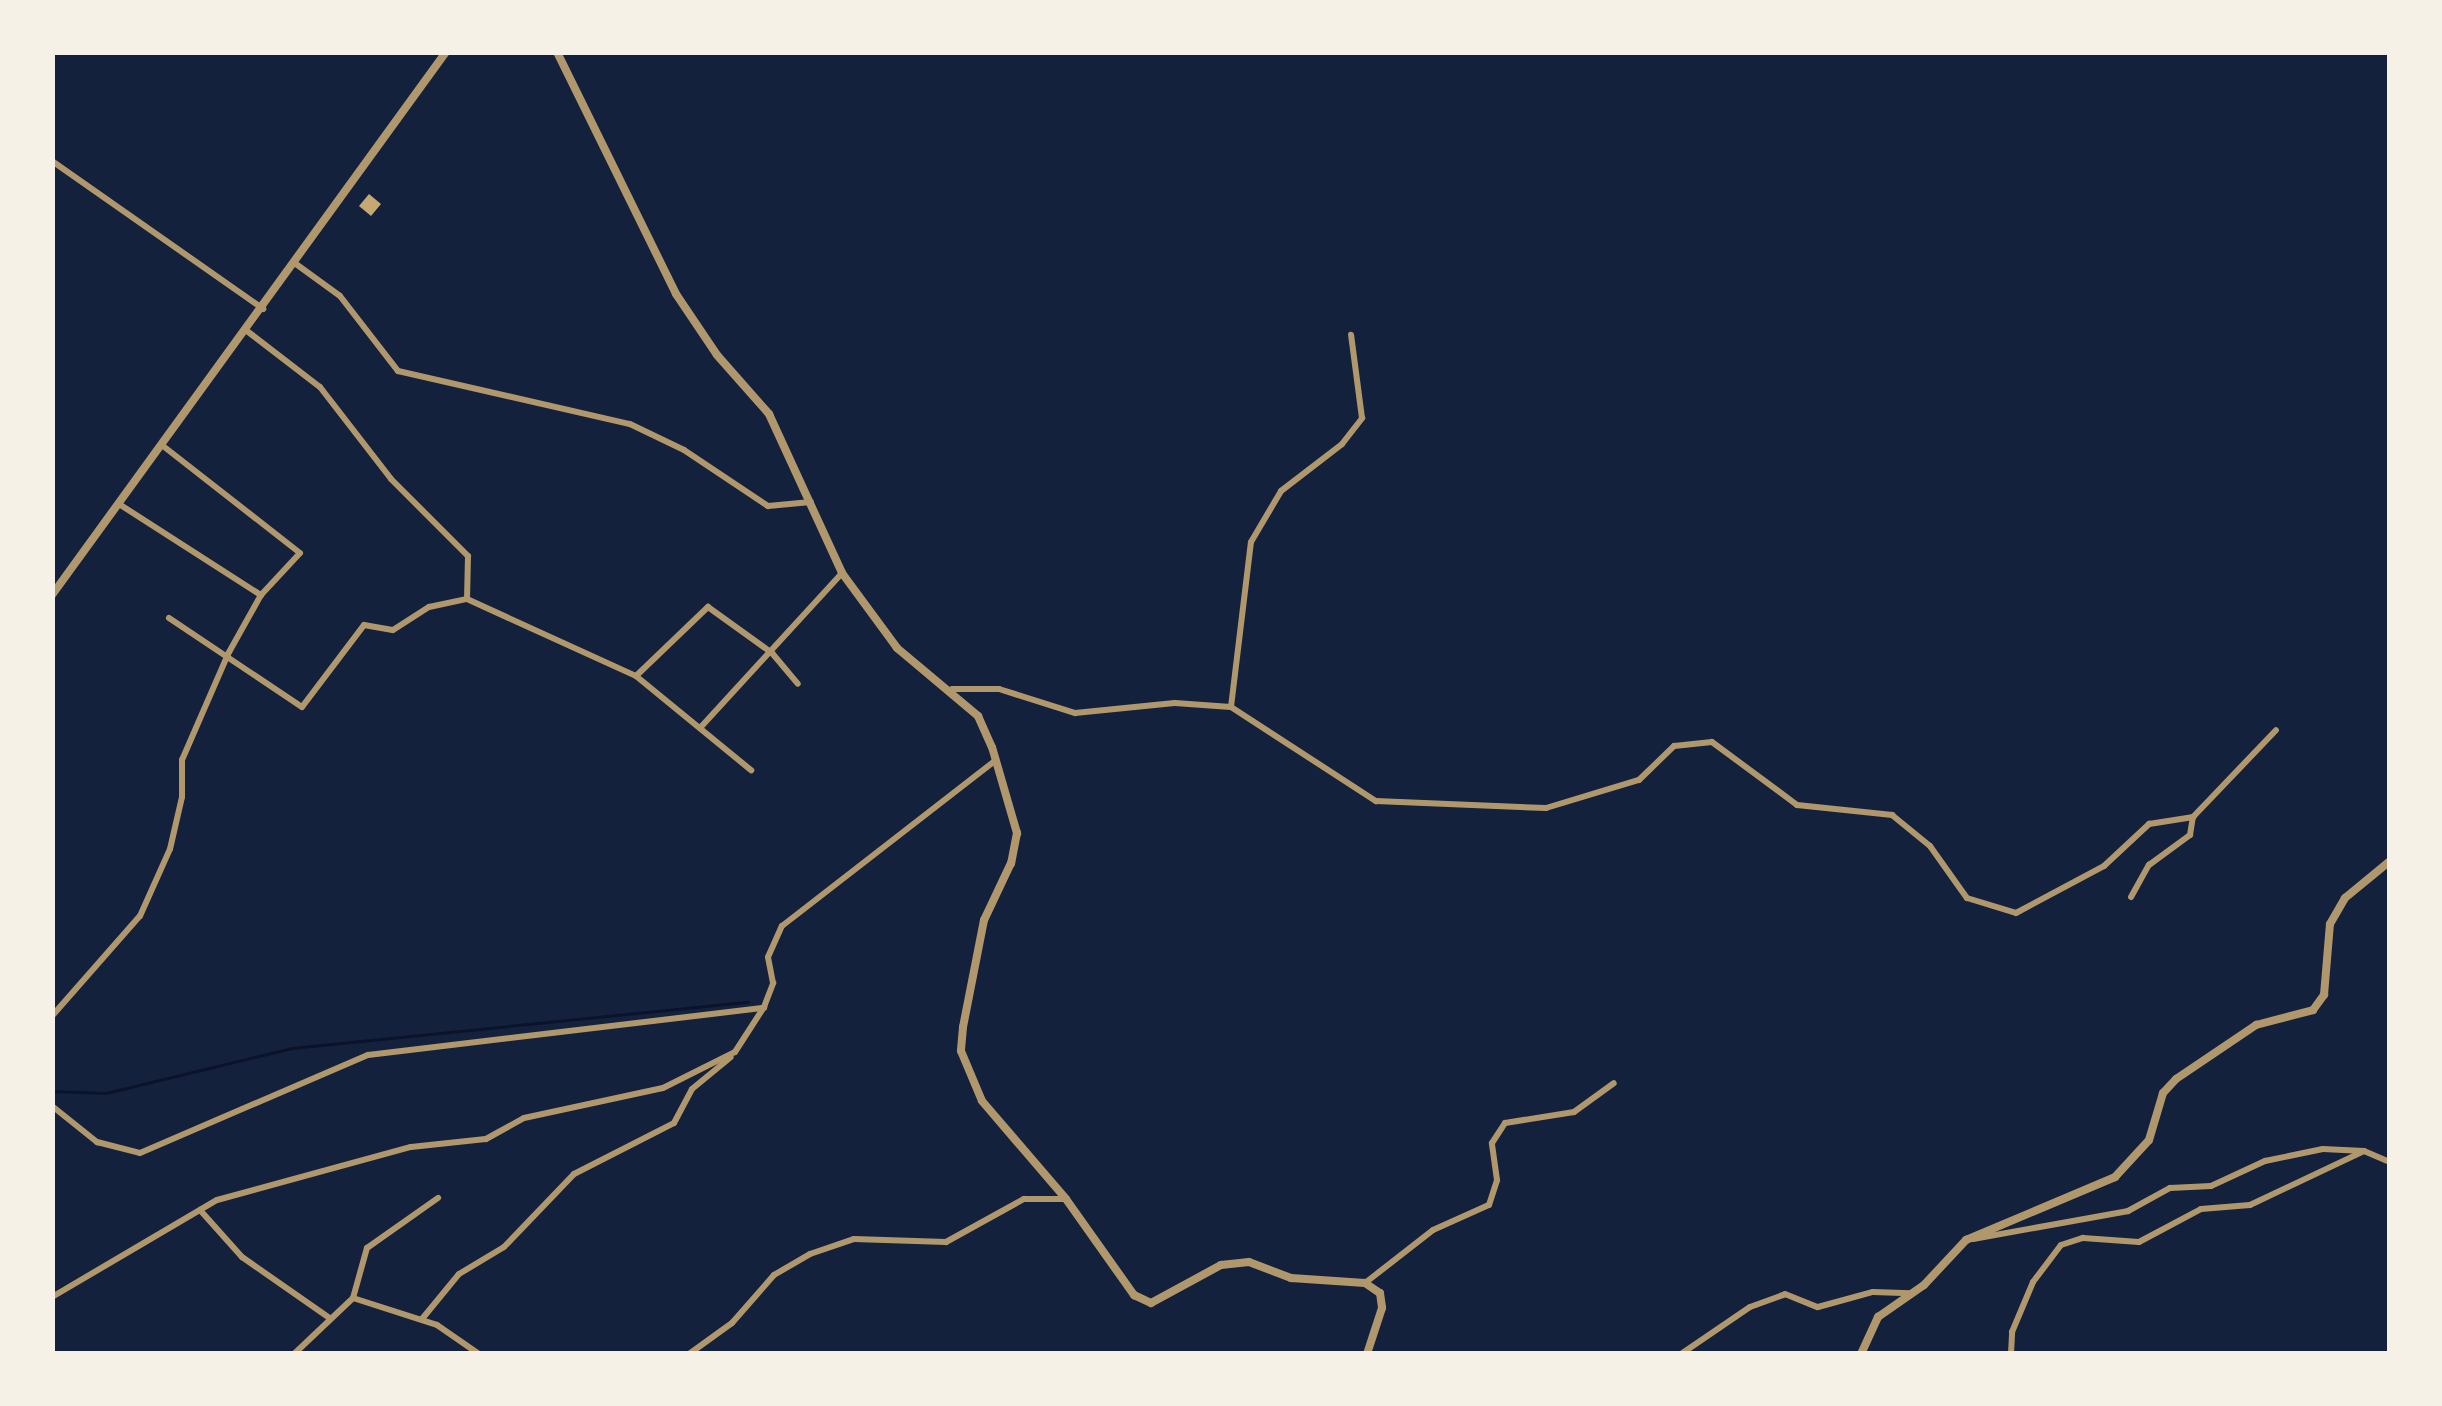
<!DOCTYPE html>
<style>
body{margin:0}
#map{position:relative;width:2442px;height:1406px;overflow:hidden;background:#14213d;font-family:"Archivo Narrow",sans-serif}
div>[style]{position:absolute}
.stream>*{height:2.5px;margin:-1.25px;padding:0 1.25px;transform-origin:1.25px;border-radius:1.25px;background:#0b132b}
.building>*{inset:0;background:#c6a872}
.minor>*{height:6px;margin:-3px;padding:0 3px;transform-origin:3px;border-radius:3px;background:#b1986c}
.tertiary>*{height:8px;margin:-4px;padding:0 4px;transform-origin:4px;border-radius:4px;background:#b1986c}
span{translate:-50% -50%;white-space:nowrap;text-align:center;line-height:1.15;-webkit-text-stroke:9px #f6f1e7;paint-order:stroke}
.frame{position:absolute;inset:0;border:55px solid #f6f1e7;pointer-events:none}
</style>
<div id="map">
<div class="stream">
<i style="left:52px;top:1091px;width:54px;rotate:2.1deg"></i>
<i style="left:106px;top:1093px;width:191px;rotate:-13.6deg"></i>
<i style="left:292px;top:1048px;width:458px;rotate:-5.8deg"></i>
</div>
<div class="building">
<i style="clip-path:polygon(369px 194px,381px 204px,371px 216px,359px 206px)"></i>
</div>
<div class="minor">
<i style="left:52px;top:161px;width:258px;rotate:35deg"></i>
<i style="left:296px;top:264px;width:54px;rotate:36deg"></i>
<i style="left:340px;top:296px;width:95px;rotate:52.3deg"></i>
<i style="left:398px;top:371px;width:238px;rotate:12.9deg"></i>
<i style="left:630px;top:424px;width:60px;rotate:25.7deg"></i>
<i style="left:684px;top:450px;width:101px;rotate:33.7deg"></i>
<i style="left:768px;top:506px;width:43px;rotate:-5.3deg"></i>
<i style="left:247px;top:331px;width:92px;rotate:37.5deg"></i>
<i style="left:320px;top:387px;width:116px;rotate:52.3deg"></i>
<i style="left:391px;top:479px;width:109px;rotate:45deg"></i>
<i style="left:468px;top:556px;width:43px;rotate:91.3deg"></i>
<i style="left:119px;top:504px;width:169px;rotate:32.7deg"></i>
<i style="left:169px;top:618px;width:160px;rotate:33.8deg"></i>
<i style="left:302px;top:707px;width:103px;rotate:-52.9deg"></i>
<i style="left:364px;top:625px;width:29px;rotate:10deg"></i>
<i style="left:393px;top:630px;width:43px;rotate:-32.6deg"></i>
<i style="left:429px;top:607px;width:39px;rotate:-12deg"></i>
<i style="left:467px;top:599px;width:186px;rotate:24.5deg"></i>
<i style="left:636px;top:676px;width:149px;rotate:39.3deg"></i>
<i style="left:636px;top:676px;width:100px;rotate:-43.8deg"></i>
<i style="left:708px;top:607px;width:79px;rotate:35.7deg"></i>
<i style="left:772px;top:653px;width:40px;rotate:50deg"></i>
<i style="left:952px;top:689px;width:47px"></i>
<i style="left:999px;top:689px;width:80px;rotate:17.5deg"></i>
<i style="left:1075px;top:713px;width:100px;rotate:-5.7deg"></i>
<i style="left:1175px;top:703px;width:56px;rotate:4.1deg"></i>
<i style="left:1231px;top:707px;width:173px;rotate:33deg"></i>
<i style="left:1376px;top:801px;width:170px;rotate:2.4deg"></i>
<i style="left:1546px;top:808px;width:97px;rotate:-16.8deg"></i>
<i style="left:1639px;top:780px;width:49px;rotate:-44.2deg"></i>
<i style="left:1674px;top:746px;width:38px;rotate:-6deg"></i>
<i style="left:1712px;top:742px;width:106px;rotate:36.5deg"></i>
<i style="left:1797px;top:805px;width:96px;rotate:6deg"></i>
<i style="left:1892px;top:815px;width:49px;rotate:39.2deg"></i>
<i style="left:1930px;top:846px;width:64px;rotate:54.6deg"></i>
<i style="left:1967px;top:898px;width:51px;rotate:17deg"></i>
<i style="left:2016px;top:913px;width:100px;rotate:-28.1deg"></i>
<i style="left:2104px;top:866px;width:62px;rotate:-43deg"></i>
<i style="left:2149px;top:824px;width:45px;rotate:-9deg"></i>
<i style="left:2193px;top:817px;width:120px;rotate:-46.3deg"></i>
<i style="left:1231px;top:707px;width:166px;rotate:-83.1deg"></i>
<i style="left:1251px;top:542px;width:59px;rotate:-59.5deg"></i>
<i style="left:1281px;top:491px;width:77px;rotate:-37.6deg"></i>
<i style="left:1342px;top:444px;width:33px;rotate:-52deg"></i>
<i style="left:1362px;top:418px;width:84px;rotate:-97.5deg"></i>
<i style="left:700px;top:728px;width:210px;rotate:-47.5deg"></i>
<i style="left:2131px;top:897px;width:37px;rotate:-61deg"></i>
<i style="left:2149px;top:865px;width:51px;rotate:-36.2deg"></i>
<i style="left:2190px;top:835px;width:18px;rotate:-81deg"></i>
<i style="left:52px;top:1016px;width:133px;rotate:-48.7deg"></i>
<i style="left:140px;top:916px;width:73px;rotate:-65.9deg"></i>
<i style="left:170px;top:849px;width:53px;rotate:-77deg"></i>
<i style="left:182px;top:797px;width:37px;rotate:-90deg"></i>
<i style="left:182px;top:760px;width:116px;rotate:-66.5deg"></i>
<i style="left:228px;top:654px;width:68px;rotate:-60.8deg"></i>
<i style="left:261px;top:595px;width:57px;rotate:-47.1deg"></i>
<i style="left:300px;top:553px;width:175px;rotate:-142deg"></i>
<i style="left:52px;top:1106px;width:58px;rotate:38.7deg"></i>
<i style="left:97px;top:1142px;width:44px;rotate:14.3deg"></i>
<i style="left:140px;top:1153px;width:248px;rotate:-23.3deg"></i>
<i style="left:368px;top:1055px;width:399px;rotate:-6.8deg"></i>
<i style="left:200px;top:1210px;width:63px;rotate:48.2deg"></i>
<i style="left:242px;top:1257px;width:108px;rotate:34.9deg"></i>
<i style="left:1973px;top:1239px;width:158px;rotate:-10.2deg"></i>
<i style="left:2128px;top:1211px;width:48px;rotate:-28.7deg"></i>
<i style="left:2170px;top:1188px;width:41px;rotate:-2.8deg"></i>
<i style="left:2211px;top:1186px;width:60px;rotate:-24.8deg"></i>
<i style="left:2265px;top:1161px;width:59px;rotate:-11.7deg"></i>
<i style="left:2323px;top:1149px;width:41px;rotate:2.8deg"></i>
<i style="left:2364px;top:1151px;width:28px;rotate:23deg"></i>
<i style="left:1365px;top:1283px;width:86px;rotate:-37.9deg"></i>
<i style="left:1433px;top:1230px;width:61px;rotate:-24.1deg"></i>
<i style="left:1489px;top:1205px;width:26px;rotate:-72deg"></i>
<i style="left:1497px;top:1180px;width:37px;rotate:-98deg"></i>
<i style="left:1492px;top:1143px;width:24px;rotate:-57deg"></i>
<i style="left:1505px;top:1123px;width:70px;rotate:-9.1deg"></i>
<i style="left:1574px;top:1112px;width:49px;rotate:-35.9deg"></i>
<i style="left:52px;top:1297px;width:191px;rotate:-30.5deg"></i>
<i style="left:217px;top:1200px;width:201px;rotate:-15.3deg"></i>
<i style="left:411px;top:1147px;width:75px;rotate:-6.1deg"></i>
<i style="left:486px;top:1139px;width:43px;rotate:-28.9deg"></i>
<i style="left:524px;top:1118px;width:142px;rotate:-12.2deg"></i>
<i style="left:663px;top:1088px;width:80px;rotate:-26.6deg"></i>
<i style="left:735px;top:1052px;width:54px;rotate:-57.2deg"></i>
<i style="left:764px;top:1007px;width:26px;rotate:-69deg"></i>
<i style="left:773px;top:983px;width:26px;rotate:-101deg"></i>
<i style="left:768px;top:957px;width:34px;rotate:-66deg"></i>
<i style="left:782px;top:926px;width:271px;rotate:-37.8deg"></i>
<i style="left:353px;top:1298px;width:88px;rotate:17.8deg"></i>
<i style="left:437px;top:1325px;width:51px;rotate:34.6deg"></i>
<i style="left:422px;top:1319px;width:58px;rotate:-50.6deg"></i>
<i style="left:459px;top:1274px;width:52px;rotate:-31deg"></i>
<i style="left:504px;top:1247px;width:101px;rotate:-46.2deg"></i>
<i style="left:574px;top:1174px;width:112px;rotate:-27deg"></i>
<i style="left:674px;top:1123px;width:38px;rotate:-62deg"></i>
<i style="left:692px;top:1089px;width:50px;rotate:-39.4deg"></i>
<i style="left:294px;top:1354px;width:81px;rotate:-43.5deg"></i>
<i style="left:353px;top:1298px;width:52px;rotate:-74.4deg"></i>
<i style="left:367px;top:1248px;width:87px;rotate:-35.2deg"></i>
<i style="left:689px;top:1354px;width:53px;rotate:-35.8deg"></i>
<i style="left:732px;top:1323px;width:64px;rotate:-48.8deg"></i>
<i style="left:774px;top:1275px;width:42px;rotate:-30.3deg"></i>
<i style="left:810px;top:1254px;width:46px;rotate:-18.8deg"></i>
<i style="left:854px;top:1239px;width:92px;rotate:1.9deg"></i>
<i style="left:946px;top:1242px;width:89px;rotate:-28.9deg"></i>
<i style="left:1024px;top:1199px;width:41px"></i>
<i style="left:1681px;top:1354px;width:83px;rotate:-34.3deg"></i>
<i style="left:1750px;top:1307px;width:37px;rotate:-20deg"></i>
<i style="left:1785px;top:1294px;width:35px;rotate:22deg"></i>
<i style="left:1818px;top:1307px;width:57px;rotate:-15.3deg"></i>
<i style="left:1873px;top:1292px;width:38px;rotate:2deg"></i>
<i style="left:2011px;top:1354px;width:22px;rotate:-87deg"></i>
<i style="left:2012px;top:1332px;width:54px;rotate:-67.2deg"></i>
<i style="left:2033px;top:1282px;width:46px;rotate:-52.9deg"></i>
<i style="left:2061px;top:1245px;width:23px;rotate:-18deg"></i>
<i style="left:2083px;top:1238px;width:56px;rotate:4.1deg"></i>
<i style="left:2139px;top:1242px;width:70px;rotate:-28deg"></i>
<i style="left:2201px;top:1209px;width:49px;rotate:-4.7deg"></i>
<i style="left:2250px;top:1205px;width:126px;rotate:-25.3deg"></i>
</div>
<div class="tertiary">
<i style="left:557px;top:52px;width:270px;rotate:63.8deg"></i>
<i style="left:676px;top:294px;width:73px;rotate:56.1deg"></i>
<i style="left:717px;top:355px;width:79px;rotate:48.6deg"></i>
<i style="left:769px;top:414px;width:175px;rotate:65.3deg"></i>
<i style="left:842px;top:573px;width:93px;rotate:53.7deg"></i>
<i style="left:897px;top:648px;width:106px;rotate:40deg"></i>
<i style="left:978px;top:716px;width:34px;rotate:66deg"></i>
<i style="left:992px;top:747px;width:90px;rotate:73.8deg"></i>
<i style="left:1017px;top:833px;width:31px;rotate:101deg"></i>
<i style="left:1011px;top:863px;width:63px;rotate:115.3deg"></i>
<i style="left:984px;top:920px;width:109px;rotate:101.1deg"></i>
<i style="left:963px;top:1027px;width:24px;rotate:95deg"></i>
<i style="left:961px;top:1051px;width:54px;rotate:67.2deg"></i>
<i style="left:982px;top:1101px;width:129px;rotate:49.4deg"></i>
<i style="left:1066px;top:1199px;width:118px;rotate:54.7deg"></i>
<i style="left:1134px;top:1295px;width:19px;rotate:25deg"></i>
<i style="left:1151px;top:1303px;width:80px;rotate:-28.5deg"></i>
<i style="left:1221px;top:1265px;width:28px;rotate:-6deg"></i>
<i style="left:1249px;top:1262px;width:45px;rotate:20.9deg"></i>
<i style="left:1291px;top:1278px;width:74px;rotate:3.9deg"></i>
<i style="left:1365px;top:1283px;width:18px;rotate:34deg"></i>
<i style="left:1380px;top:1293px;width:15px;rotate:82deg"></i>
<i style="left:1382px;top:1308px;width:48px;rotate:108.1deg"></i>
<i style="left:52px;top:595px;width:671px;rotate:-54.04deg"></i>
<i style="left:1861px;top:1354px;width:41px;rotate:-65.3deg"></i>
<i style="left:1878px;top:1317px;width:56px;rotate:-34.8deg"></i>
<i style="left:1924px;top:1285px;width:62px;rotate:-47deg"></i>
<i style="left:1966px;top:1240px;width:162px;rotate:-22.9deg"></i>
<i style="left:2115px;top:1177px;width:50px;rotate:-47.4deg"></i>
<i style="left:2149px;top:1140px;width:49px;rotate:-73.4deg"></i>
<i style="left:2163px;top:1093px;width:19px;rotate:-47deg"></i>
<i style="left:2176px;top:1079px;width:97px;rotate:-34deg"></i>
<i style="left:2256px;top:1025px;width:59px;rotate:-14.7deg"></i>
<i style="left:2313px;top:1010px;width:19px;rotate:-54deg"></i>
<i style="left:2324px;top:995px;width:71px;rotate:-85.2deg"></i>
<i style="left:2330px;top:924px;width:30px;rotate:-60deg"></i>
<i style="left:2345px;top:898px;width:58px;rotate:-39.4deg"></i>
</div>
<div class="frame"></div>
</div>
